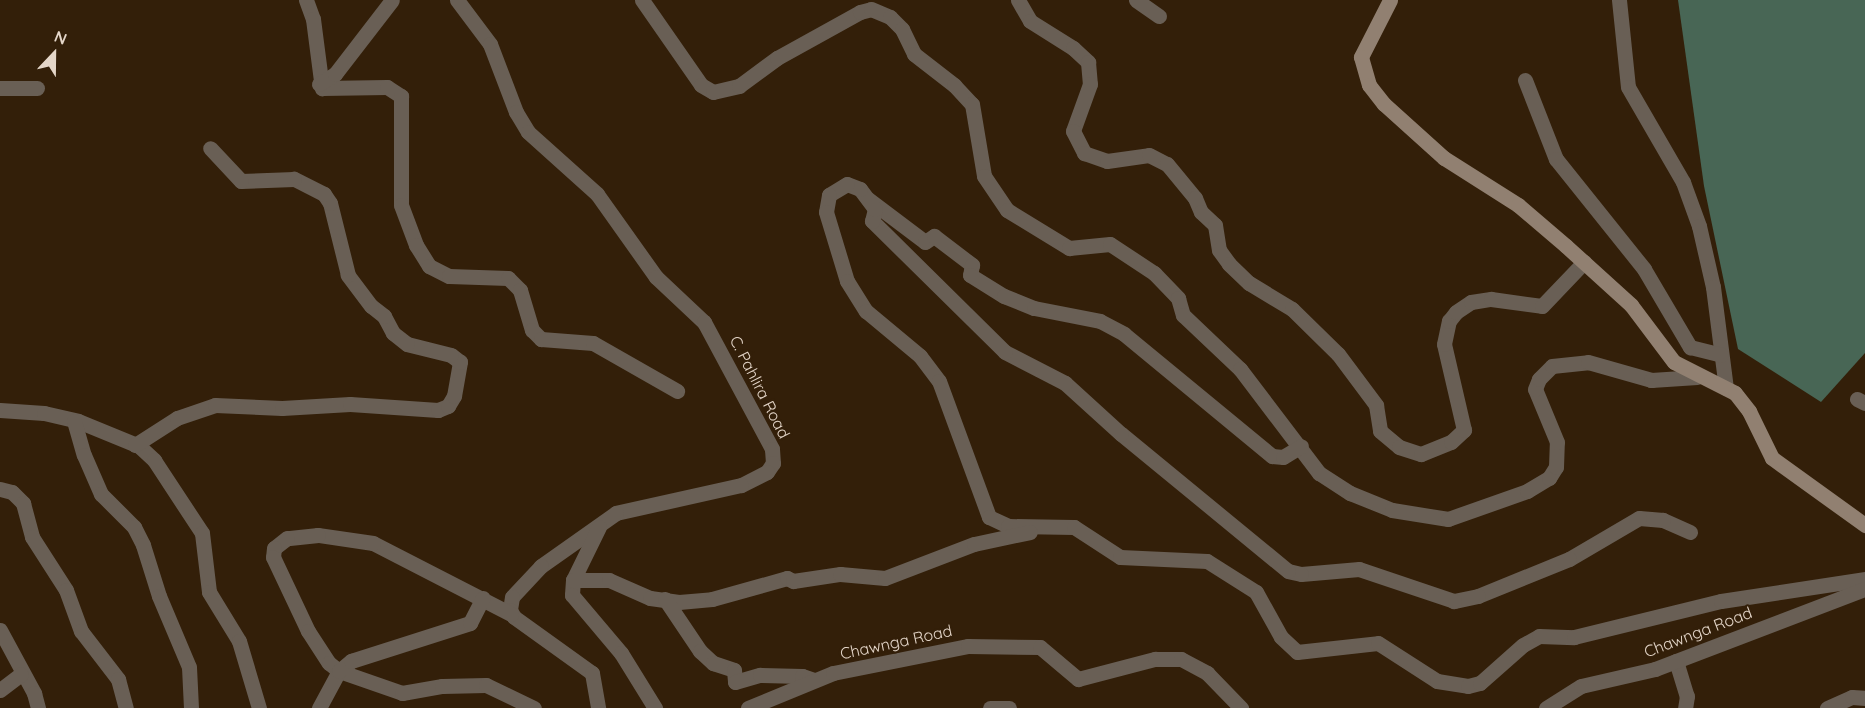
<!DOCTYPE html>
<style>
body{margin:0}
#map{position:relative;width:1865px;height:708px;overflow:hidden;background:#331f09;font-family:Quicksand,sans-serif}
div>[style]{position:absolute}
.forest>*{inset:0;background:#486655}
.street>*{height:15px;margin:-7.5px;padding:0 7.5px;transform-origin:7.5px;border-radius:7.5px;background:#695f55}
.secondary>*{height:15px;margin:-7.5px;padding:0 7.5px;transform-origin:7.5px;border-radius:7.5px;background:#918071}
span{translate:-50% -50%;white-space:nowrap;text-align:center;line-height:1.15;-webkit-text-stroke:4.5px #331f09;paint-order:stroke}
.street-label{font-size:16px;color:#e4d6c9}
.north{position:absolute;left:24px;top:24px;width:60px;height:60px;-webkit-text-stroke:4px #331f09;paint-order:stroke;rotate:22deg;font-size:16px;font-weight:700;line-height:24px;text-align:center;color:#e4d6c9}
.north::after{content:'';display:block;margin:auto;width:21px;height:27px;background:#e4d6c9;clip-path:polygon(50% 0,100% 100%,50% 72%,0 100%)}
</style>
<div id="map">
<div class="forest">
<i style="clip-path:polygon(1678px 0,1865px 0,1865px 353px,1821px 402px,1738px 349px,1704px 186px)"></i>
</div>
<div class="street">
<i style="left:306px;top:0;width:20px;rotate:70deg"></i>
<i style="left:313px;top:19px;width:70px;rotate:82.6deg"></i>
<i style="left:322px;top:88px;width:65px;rotate:-0.9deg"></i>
<i style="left:387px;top:87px;width:17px;rotate:33deg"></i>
<i style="left:401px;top:96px;width:109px;rotate:90deg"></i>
<i style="left:401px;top:205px;width:43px;rotate:69.4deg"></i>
<i style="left:416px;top:245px;width:25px;rotate:58deg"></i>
<i style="left:429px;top:266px;width:22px;rotate:27deg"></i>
<i style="left:449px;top:276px;width:59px;rotate:1.9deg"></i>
<i style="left:508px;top:278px;width:17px;rotate:45deg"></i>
<i style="left:520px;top:290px;width:42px;rotate:73.3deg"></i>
<i style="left:532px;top:330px;width:13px;rotate:45deg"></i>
<i style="left:541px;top:339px;width:52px;rotate:4.4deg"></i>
<i style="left:593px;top:343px;width:97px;rotate:29.7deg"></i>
<i style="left:457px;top:0;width:55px;rotate:53.1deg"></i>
<i style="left:490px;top:44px;width:73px;rotate:69.1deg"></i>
<i style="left:516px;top:112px;width:23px;rotate:59deg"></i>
<i style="left:528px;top:132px;width:93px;rotate:41.9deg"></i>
<i style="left:597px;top:194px;width:102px;rotate:54.6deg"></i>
<i style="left:656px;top:277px;width:66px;rotate:43.2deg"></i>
<i style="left:704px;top:322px;width:144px;rotate:61.8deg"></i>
<i style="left:772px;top:449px;width:14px;rotate:86deg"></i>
<i style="left:773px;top:463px;width:11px;rotate:124deg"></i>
<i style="left:767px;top:472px;width:29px;rotate:153deg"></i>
<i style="left:741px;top:485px;width:128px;rotate:167.4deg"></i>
<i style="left:616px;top:513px;width:92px;rotate:144.8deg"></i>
<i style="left:541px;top:566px;width:42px;rotate:133.1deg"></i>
<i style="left:512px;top:597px;width:13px;rotate:99deg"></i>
<i style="left:510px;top:610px;width:8px;rotate:60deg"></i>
<i style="left:514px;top:617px;width:96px;rotate:35.7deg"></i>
<i style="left:592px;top:673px;width:36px;rotate:80deg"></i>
<i style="left:642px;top:0;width:103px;rotate:55.2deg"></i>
<i style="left:701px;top:85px;width:14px;rotate:30deg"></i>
<i style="left:713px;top:92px;width:27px;rotate:-13deg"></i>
<i style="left:739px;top:86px;width:47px;rotate:-36.4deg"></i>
<i style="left:777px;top:58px;width:95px;rotate:-29deg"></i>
<i style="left:860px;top:12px;width:11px;rotate:-15deg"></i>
<i style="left:871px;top:9px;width:21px;rotate:23deg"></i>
<i style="left:890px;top:17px;width:17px;rotate:45deg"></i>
<i style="left:902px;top:29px;width:28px;rotate:64deg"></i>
<i style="left:914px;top:54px;width:51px;rotate:37.8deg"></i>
<i style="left:954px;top:85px;width:26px;rotate:47deg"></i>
<i style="left:972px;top:104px;width:73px;rotate:80.5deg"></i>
<i style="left:984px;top:176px;width:41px;rotate:55.9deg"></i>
<i style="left:1007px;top:210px;width:73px;rotate:31.5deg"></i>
<i style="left:1069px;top:248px;width:41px;rotate:-5.6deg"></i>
<i style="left:1110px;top:244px;width:53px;rotate:33.4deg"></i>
<i style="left:1154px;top:273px;width:35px;rotate:46deg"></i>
<i style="left:1178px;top:298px;width:18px;rotate:74deg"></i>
<i style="left:1183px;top:315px;width:79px;rotate:43.5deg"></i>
<i style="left:1240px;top:369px;width:131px;rotate:52.8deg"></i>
<i style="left:1319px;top:473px;width:37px;rotate:33deg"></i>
<i style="left:1350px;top:493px;width:45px;rotate:22deg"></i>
<i style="left:1392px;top:510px;width:57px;rotate:9.1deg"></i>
<i style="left:1448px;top:519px;width:84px;rotate:-19.5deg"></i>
<i style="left:1527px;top:491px;width:26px;rotate:-31deg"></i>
<i style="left:1549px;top:478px;width:13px;rotate:-58deg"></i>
<i style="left:1556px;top:467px;width:25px;rotate:-88deg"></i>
<i style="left:1557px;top:442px;width:57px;rotate:-112.5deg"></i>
<i style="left:1535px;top:389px;width:11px;rotate:-68deg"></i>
<i style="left:1539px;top:379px;width:18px;rotate:-45deg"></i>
<i style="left:1552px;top:366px;width:36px;rotate:-6deg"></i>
<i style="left:1588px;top:362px;width:66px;rotate:15.9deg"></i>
<i style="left:1651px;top:380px;width:46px;rotate:-3.7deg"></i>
<i style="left:1018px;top:0;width:24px;rotate:60deg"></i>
<i style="left:1030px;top:21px;width:51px;rotate:32.1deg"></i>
<i style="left:1073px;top:48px;width:21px;rotate:43deg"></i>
<i style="left:1088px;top:62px;width:22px;rotate:85deg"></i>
<i style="left:1090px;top:84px;width:50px;rotate:109.9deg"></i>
<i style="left:1073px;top:131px;width:25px;rotate:63deg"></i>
<i style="left:1084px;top:153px;width:24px;rotate:19deg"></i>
<i style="left:1107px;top:161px;width:42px;rotate:-8.1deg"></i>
<i style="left:1149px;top:155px;width:20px;rotate:27deg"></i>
<i style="left:1167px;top:164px;width:44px;rotate:50.5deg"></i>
<i style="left:1195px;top:198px;width:15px;rotate:67deg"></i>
<i style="left:1201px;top:212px;width:19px;rotate:43deg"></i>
<i style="left:1215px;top:225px;width:25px;rotate:81deg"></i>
<i style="left:1219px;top:250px;width:17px;rotate:54deg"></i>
<i style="left:1229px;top:264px;width:28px;rotate:44deg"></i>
<i style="left:1249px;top:283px;width:50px;rotate:31.2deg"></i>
<i style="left:1292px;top:309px;width:64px;rotate:44.4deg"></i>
<i style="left:1338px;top:354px;width:64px;rotate:53.3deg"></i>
<i style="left:1376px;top:405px;width:26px;rotate:81deg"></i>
<i style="left:1380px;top:431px;width:25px;rotate:40deg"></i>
<i style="left:1399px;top:447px;width:23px;rotate:18deg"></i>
<i style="left:1421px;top:454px;width:32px;rotate:-22deg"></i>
<i style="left:1451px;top:442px;width:18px;rotate:-43deg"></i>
<i style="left:1464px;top:430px;width:88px;rotate:-103.1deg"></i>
<i style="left:1444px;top:344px;width:24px;rotate:-78deg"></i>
<i style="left:1449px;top:321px;width:11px;rotate:-52deg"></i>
<i style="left:1456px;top:312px;width:18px;rotate:-34deg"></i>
<i style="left:1471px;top:302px;width:20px;rotate:-9deg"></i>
<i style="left:1491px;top:299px;width:51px;rotate:7.8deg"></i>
<i style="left:1542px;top:306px;width:61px;rotate:-46.3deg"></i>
<i style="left:1136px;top:0;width:28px;rotate:35deg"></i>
<i style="left:1619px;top:0;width:87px;rotate:84.1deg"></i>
<i style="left:1628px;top:87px;width:110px;rotate:59.9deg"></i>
<i style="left:1683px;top:182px;width:47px;rotate:70deg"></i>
<i style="left:1699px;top:226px;width:63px;rotate:77.1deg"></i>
<i style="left:1713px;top:287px;width:102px;rotate:82.7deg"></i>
<i style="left:1525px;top:80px;width:85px;rotate:68.6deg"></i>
<i style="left:1556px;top:159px;width:141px;rotate:51.3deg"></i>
<i style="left:1644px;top:269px;width:91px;rotate:59.5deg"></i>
<i style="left:1690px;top:347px;width:32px;rotate:14deg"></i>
<i style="left:319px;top:84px;width:19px;rotate:-32deg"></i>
<i style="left:335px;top:74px;width:93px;rotate:-52.4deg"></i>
<i style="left:0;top:88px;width:37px"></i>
<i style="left:868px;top:199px;width:71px;rotate:37deg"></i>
<i style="left:925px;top:242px;width:11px;rotate:-34deg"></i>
<i style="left:934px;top:236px;width:48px;rotate:37.3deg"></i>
<i style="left:972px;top:265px;width:10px;rotate:101deg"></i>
<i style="left:970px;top:275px;width:40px;rotate:32deg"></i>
<i style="left:1004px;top:296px;width:32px;rotate:22deg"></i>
<i style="left:1034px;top:308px;width:67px;rotate:11.1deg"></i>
<i style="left:1100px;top:321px;width:27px;rotate:28deg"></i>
<i style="left:1124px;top:334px;width:192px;rotate:39.5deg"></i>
<i style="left:1272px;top:456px;width:11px;rotate:5deg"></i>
<i style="left:1283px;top:457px;width:21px;rotate:-31deg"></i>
<i style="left:1857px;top:399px;width:9px;rotate:27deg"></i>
<i style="left:0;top:410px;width:44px;rotate:3.9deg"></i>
<i style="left:44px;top:413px;width:35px;rotate:13deg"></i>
<i style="left:78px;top:421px;width:66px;rotate:22.3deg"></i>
<i style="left:139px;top:446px;width:21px;rotate:43deg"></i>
<i style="left:154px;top:460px;width:87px;rotate:56.7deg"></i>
<i style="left:202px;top:533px;width:59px;rotate:83.2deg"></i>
<i style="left:209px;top:592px;width:57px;rotate:58.5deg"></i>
<i style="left:239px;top:641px;width:70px;rotate:73.4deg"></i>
<i style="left:74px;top:421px;width:35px;rotate:74deg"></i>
<i style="left:84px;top:455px;width:43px;rotate:66.4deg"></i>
<i style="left:101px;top:494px;width:47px;rotate:45deg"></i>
<i style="left:134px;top:527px;width:20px;rotate:63deg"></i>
<i style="left:143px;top:545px;width:53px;rotate:72.6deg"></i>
<i style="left:159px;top:596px;width:77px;rotate:67.1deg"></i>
<i style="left:189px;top:667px;width:41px;rotate:87.2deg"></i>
<i style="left:135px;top:445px;width:50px;rotate:-32.7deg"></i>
<i style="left:177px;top:418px;width:40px;rotate:-18.9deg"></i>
<i style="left:215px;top:405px;width:67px;rotate:2.6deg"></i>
<i style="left:282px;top:408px;width:68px;rotate:-3.4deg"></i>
<i style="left:350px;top:404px;width:88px;rotate:3.9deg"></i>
<i style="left:438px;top:410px;width:11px;rotate:-22deg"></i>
<i style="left:448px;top:406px;width:12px;rotate:-59deg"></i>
<i style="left:454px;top:396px;width:35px;rotate:-80deg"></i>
<i style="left:460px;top:362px;width:11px;rotate:-142deg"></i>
<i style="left:451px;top:355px;width:45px;rotate:-166deg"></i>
<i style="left:407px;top:344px;width:18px;rotate:-142deg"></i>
<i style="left:393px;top:333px;width:19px;rotate:-118deg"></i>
<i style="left:384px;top:316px;width:16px;rotate:-142deg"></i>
<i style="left:371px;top:306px;width:39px;rotate:-127deg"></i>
<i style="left:348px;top:275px;width:74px;rotate:-104deg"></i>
<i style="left:330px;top:203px;width:11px;rotate:-124deg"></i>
<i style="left:324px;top:194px;width:34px;rotate:-153deg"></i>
<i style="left:294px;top:179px;width:53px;rotate:177.8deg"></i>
<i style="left:241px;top:181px;width:45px;rotate:-133.2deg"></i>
<i style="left:0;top:489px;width:12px;rotate:14deg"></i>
<i style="left:12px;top:492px;width:16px;rotate:45deg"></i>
<i style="left:23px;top:503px;width:35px;rotate:75deg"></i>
<i style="left:32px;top:537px;width:63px;rotate:57.3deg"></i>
<i style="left:66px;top:590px;width:44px;rotate:69.9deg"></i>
<i style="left:81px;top:631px;width:61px;rotate:52.4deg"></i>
<i style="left:118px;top:679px;width:30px;rotate:75deg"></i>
<i style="left:599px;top:527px;width:59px;rotate:116.1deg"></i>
<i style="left:573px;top:580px;width:15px;rotate:94deg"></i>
<i style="left:572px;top:595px;width:76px;rotate:49.8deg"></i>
<i style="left:621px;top:653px;width:65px;rotate:58.3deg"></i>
<i style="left:1690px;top:532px;width:30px;rotate:-156deg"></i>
<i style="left:1663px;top:520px;width:24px;rotate:-175deg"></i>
<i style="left:1639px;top:518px;width:81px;rotate:149.6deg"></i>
<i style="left:1569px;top:559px;width:98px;rotate:157.9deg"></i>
<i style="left:1478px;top:596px;width:25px;rotate:168deg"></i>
<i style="left:1454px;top:601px;width:100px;rotate:-161.4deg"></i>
<i style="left:1359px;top:569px;width:58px;rotate:175.1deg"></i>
<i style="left:1301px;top:574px;width:13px;rotate:-167deg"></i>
<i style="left:1288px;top:571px;width:216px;rotate:-140.6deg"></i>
<i style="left:1121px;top:434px;width:76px;rotate:-137.7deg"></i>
<i style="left:1065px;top:383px;width:68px;rotate:-152.7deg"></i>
<i style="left:1005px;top:352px;width:187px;rotate:-135.4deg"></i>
<i style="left:872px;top:221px;width:12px;rotate:-76deg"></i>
<i style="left:875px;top:209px;width:25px;rotate:-127deg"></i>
<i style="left:860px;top:189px;width:14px;rotate:-159deg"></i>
<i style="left:847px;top:184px;width:21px;rotate:149deg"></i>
<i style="left:829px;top:195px;width:17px;rotate:100deg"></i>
<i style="left:826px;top:212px;width:72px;rotate:73.1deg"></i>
<i style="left:847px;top:281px;width:36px;rotate:58deg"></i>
<i style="left:866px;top:311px;width:70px;rotate:39.8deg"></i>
<i style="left:920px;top:356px;width:31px;rotate:53deg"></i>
<i style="left:939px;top:381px;width:145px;rotate:69.8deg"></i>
<i style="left:989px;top:517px;width:21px;rotate:25deg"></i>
<i style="left:1008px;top:526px;width:66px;rotate:0.9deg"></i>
<i style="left:1074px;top:527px;width:55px;rotate:33.1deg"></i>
<i style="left:1120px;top:557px;width:87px;rotate:2.6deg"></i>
<i style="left:1207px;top:561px;width:58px;rotate:32.3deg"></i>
<i style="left:1256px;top:592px;width:51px;rotate:60.9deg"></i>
<i style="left:1281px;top:637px;width:22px;rotate:43deg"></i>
<i style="left:1297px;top:652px;width:81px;rotate:-6.3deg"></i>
<i style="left:1378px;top:643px;width:70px;rotate:32.8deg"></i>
<i style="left:1437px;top:681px;width:31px;rotate:9deg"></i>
<i style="left:1468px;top:686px;width:12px;rotate:-14deg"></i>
<i style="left:1480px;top:683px;width:57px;rotate:-41.5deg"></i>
<i style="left:1523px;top:645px;width:18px;rotate:-29deg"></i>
<i style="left:1539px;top:636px;width:35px;rotate:2deg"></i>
<i style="left:1574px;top:637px;width:151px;rotate:-13.8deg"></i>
<i style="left:1721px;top:601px;width:146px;rotate:-8.7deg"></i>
<i style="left:573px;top:580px;width:36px"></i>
<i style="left:609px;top:580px;width:45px;rotate:23.7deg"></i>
<i style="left:650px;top:598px;width:29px;rotate:8deg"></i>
<i style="left:679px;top:602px;width:33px;rotate:-5deg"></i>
<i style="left:712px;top:599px;width:78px;rotate:-15.6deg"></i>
<i style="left:787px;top:578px;width:7px;rotate:27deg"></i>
<i style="left:793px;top:581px;width:48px;rotate:-8.5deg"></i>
<i style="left:840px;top:574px;width:45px;rotate:5.1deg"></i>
<i style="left:885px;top:578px;width:95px;rotate:-20.9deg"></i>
<i style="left:974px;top:544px;width:57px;rotate:-12.1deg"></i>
<i style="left:665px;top:599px;width:63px;rotate:56.1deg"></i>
<i style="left:700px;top:651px;width:18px;rotate:43deg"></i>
<i style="left:713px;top:663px;width:22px;rotate:18deg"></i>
<i style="left:734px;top:670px;width:12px;rotate:85deg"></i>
<i style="left:735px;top:682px;width:26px;rotate:-16deg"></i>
<i style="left:760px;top:675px;width:42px;rotate:1.4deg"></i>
<i style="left:802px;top:676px;width:13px;rotate:18deg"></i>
<i style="left:511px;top:614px;width:155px;rotate:-152.8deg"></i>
<i style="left:373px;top:543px;width:56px;rotate:-171.7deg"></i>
<i style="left:318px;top:535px;width:31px;rotate:174deg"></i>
<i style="left:287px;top:538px;width:16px;rotate:142deg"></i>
<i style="left:274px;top:548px;width:9px;rotate:96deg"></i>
<i style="left:273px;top:557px;width:82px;rotate:64.7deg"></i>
<i style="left:308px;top:631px;width:38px;rotate:57deg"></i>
<i style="left:329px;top:663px;width:13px;rotate:39deg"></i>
<i style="left:339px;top:671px;width:67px;rotate:19.2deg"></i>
<i style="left:402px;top:693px;width:41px;rotate:-9.9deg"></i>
<i style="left:442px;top:686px;width:44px;rotate:-1.3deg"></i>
<i style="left:486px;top:685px;width:53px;rotate:25.6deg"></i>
<i style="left:0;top:630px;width:72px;rotate:61.6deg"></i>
<i style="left:34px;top:693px;width:16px;rotate:75deg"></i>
<i style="left:1676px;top:661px;width:37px;rotate:73deg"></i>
<i style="left:1687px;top:696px;width:12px;rotate:99deg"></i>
<i style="left:0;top:690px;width:26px;rotate:-37deg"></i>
<i style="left:319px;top:708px;width:42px;rotate:-61.6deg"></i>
<i style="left:339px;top:671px;width:16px;rotate:-40deg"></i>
<i style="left:351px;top:661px;width:125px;rotate:-17.7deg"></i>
<i style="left:470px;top:623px;width:28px;rotate:-63deg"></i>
<i style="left:748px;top:708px;width:92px;rotate:-22.4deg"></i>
<i style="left:833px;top:673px;width:138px;rotate:-11.3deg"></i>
<i style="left:968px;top:646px;width:72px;rotate:0.8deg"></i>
<i style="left:1040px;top:647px;width:50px;rotate:40.1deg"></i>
<i style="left:1078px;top:679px;width:80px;rotate:-14.6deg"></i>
<i style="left:1155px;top:659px;width:26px"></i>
<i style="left:1181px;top:659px;width:30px;rotate:28deg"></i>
<i style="left:1207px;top:673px;width:49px;rotate:45.8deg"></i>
<i style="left:990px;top:708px;width:19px"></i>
<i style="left:1546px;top:708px;width:41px;rotate:-32.2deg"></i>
<i style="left:1581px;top:686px;width:76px;rotate:-12.9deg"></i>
<i style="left:1655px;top:669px;width:225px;rotate:-20.9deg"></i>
<i style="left:1827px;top:708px;width:27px;rotate:-24deg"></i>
<i style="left:1852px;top:697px;width:13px;rotate:4deg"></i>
</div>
<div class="secondary">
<i style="left:1390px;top:0;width:64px;rotate:117deg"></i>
<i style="left:1361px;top:57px;width:29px;rotate:74deg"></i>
<i style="left:1369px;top:85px;width:24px;rotate:52deg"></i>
<i style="left:1384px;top:104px;width:81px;rotate:42deg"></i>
<i style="left:1444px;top:158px;width:88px;rotate:32.4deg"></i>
<i style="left:1518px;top:205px;width:63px;rotate:40.5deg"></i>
<i style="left:1566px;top:246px;width:88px;rotate:42.2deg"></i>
<i style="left:1631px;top:305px;width:71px;rotate:53deg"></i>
<i style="left:1674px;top:362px;width:68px;rotate:26.9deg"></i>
<i style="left:1735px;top:393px;width:23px;rotate:52deg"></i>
<i style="left:1749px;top:411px;width:52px;rotate:63.9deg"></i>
<i style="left:1772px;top:458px;width:115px;rotate:35.8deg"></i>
</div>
<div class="street-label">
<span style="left:760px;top:387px;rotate:63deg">C. Pahlira Road</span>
<span style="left:1698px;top:632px;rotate:-21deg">Chawnga Road</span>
<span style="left:896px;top:642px;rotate:-12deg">Chawnga Road</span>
</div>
<div class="north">N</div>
</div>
